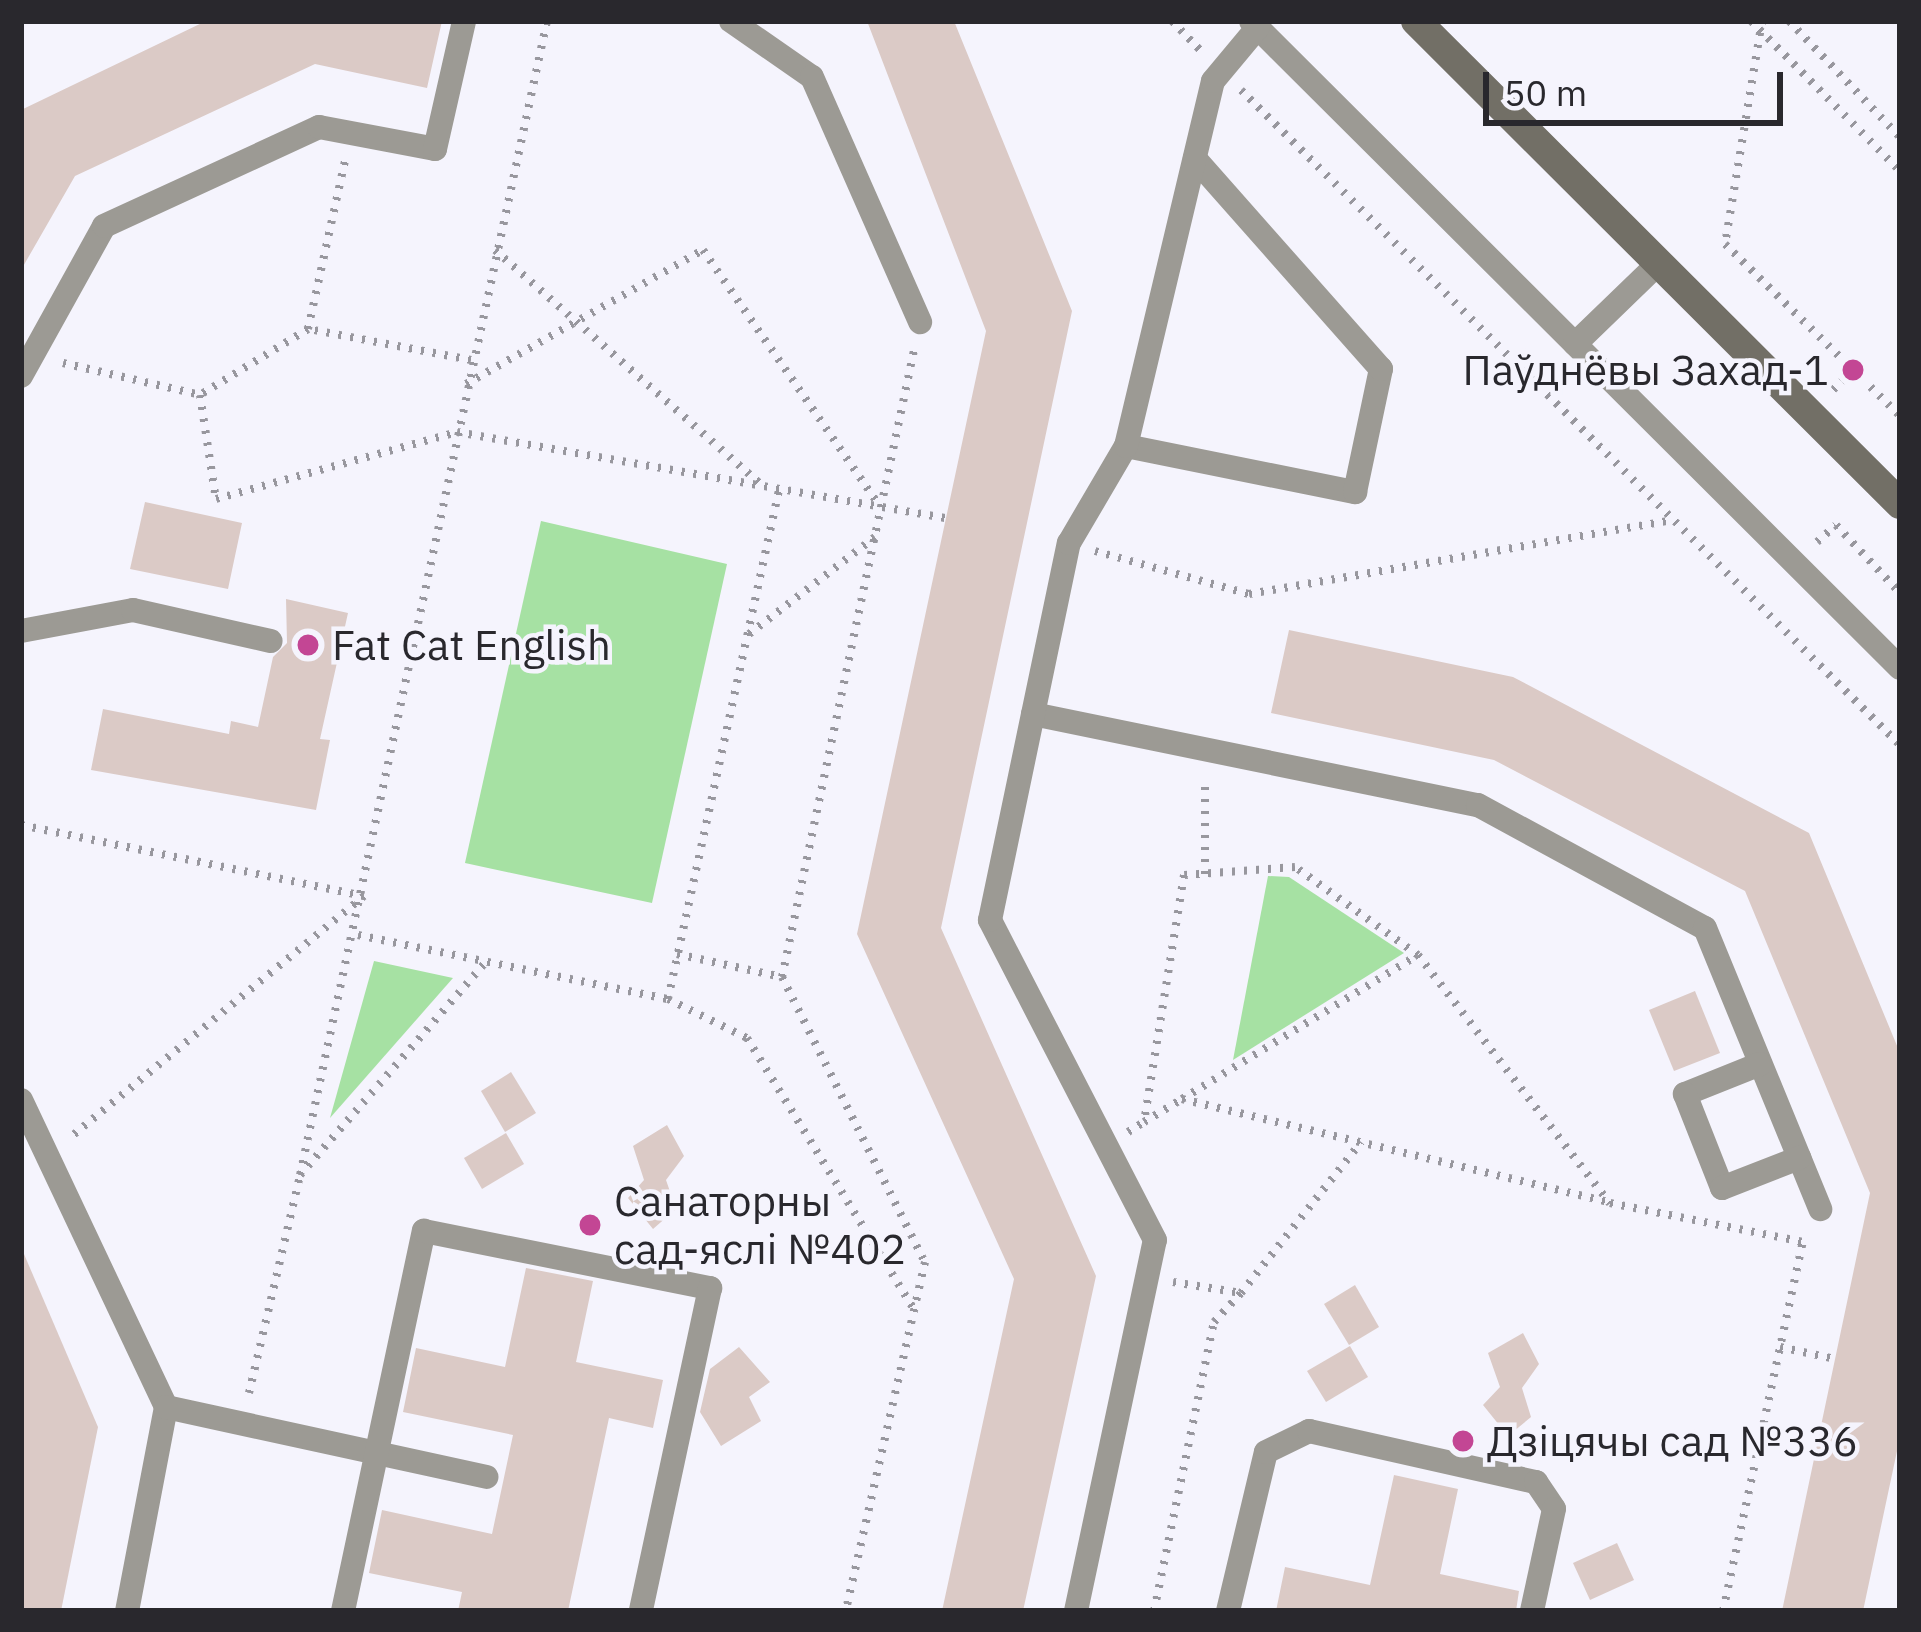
<!DOCTYPE html>
<meta charset="utf-8">
<style>
body{margin:0}
#map{position:relative;width:1921px;height:1632px;overflow:hidden;background:#f5f4fd;font-family:"IBM Plex Sans",sans-serif}
div>[style]{position:absolute}
.green>*{inset:0;background:#a6e1a3}
.building>*{inset:0;background:#dbcac6}
.path>*{height:8px;margin-top:-4px;transform-origin:0;background:repeating-linear-gradient(90deg,#98979e 0 3px,transparent 0 12px)}
.service>*{height:24px;margin:-12px;padding:0 12px;transform-origin:12px;border-radius:12px;background:#9c9a94}
.secondary>*{height:30px;margin:-15px;padding:0 15px;transform-origin:15px;border-radius:15px;background:#726f66}
.dots>*{width:33px;height:33px;translate:-50% -50%;box-sizing:border-box;border:6px solid #f5f4fd;border-radius:50%}
span{translate:-50% -50%;white-space:nowrap;text-align:center;line-height:1.15;-webkit-text-stroke:9px #f5f4fd;paint-order:stroke}
.poi-label{font-size:42px;color:#29282d}
.right{translate:-100% -50%;text-align:right}
.left{translate:0 -50%;text-align:left}
.frame{position:absolute;inset:0;border:24px solid #29282d;pointer-events:none}
.scale{position:absolute;left:1483px;top:72px;width:300px;height:54px;box-sizing:border-box;border:6px solid #29282d;border-top:0;padding-left:15px;font-size:36px;line-height:42px;white-space:nowrap;color:#29282d;-webkit-text-stroke:9px #f5f4fd;paint-order:stroke}
</style>
<div id="map">
<div class="green">
<i style="clip-path:polygon(541px 521px,727px 564px,652px 903px,465px 863px)"></i>
<i style="clip-path:polygon(1268px 876px,1289px 877px,1404px 953px,1233px 1060px)"></i>
<i style="clip-path:polygon(374px 961px,453px 978px,330px 1118px)"></i>
</div>
<div class="building">
<i style="clip-path:polygon(206px 21px,442px 21px,427px 88px,315px 64px,75px 176px,21px 270px,21px 110px)"></i>
<i style="clip-path:polygon(867px 21px,954px 21px,1072px 311px,941px 928px,1096px 1276px,1023px 1611px,942px 1611px,1014px 1279px,857px 934px,986px 331px)"></i>
<i style="clip-path:polygon(145px 502px,242px 523px,228px 589px,130px 569px)"></i>
<i style="clip-path:polygon(286px 599px,348px 613px,320px 739px,330px 740px,316px 810px,91px 770px,103px 709px,229px 734px,231px 721px,258px 727px,273px 657px,287px 643px)"></i>
<i style="clip-path:polygon(1289px 630px,1513px 677px,1809px 833px,1900px 1053px,1900px 1437px,1863px 1611px,1782px 1611px,1870px 1193px,1745px 891px,1494px 760px,1271px 713px)"></i>
<i style="clip-path:polygon(1695px 991px,1720px 1053px,1674px 1071px,1649px 1010px)"></i>
<i style="clip-path:polygon(511px 1072px,536px 1113px,505px 1132px,481px 1091px)"></i>
<i style="clip-path:polygon(667px 1125px,684px 1156px,666px 1180px,676px 1209px,653px 1229px,628px 1198px,644px 1180px,633px 1146px)"></i>
<i style="clip-path:polygon(506px 1133px,524px 1164px,482px 1189px,464px 1158px)"></i>
<i style="clip-path:polygon(21px 1247px,98px 1427px,61px 1611px,21px 1611px)"></i>
<i style="clip-path:polygon(526px 1268px,593px 1281px,576px 1362px,663px 1380px,653px 1428px,609px 1418px,568px 1611px,458px 1611px,462px 1592px,369px 1573px,382px 1510px,492px 1534px,513px 1435px,403px 1412px,416px 1348px,505px 1367px)"></i>
<i style="clip-path:polygon(1355px 1285px,1379px 1327px,1349px 1345px,1324px 1304px)"></i>
<i style="clip-path:polygon(1523px 1333px,1539px 1364px,1522px 1388px,1531px 1417px,1508px 1436px,1483px 1405px,1500px 1387px,1488px 1353px)"></i>
<i style="clip-path:polygon(1350px 1346px,1368px 1377px,1326px 1402px,1307px 1371px)"></i>
<i style="clip-path:polygon(739px 1347px,770px 1382px,749px 1397px,761px 1421px,721px 1446px,700px 1412px,710px 1369px)"></i>
<i style="clip-path:polygon(1394px 1475px,1458px 1489px,1440px 1574px,1519px 1591px,1516px 1611px,1276px 1611px,1285px 1567px,1370px 1585px)"></i>
<i style="clip-path:polygon(1617px 1543px,1634px 1580px,1590px 1600px,1573px 1563px)"></i>
</div>
<div class="path">
<i style="left:1172px;top:21px;width:40px;rotate:46deg"></i>
<i style="left:1751px;top:21px;width:211px;rotate:45.2deg"></i>
<i style="left:1762px;top:21px;width:226px;rotate:99.4deg"></i>
<i style="left:1725px;top:244px;width:245px;rotate:44.5deg"></i>
<i style="left:1789px;top:21px;width:161px;rotate:46.3deg"></i>
<i style="left:1241px;top:90px;width:929px;rotate:44.83deg"></i>
<i style="left:495px;top:250px;width:359px;rotate:41.4deg"></i>
<i style="left:308px;top:329px;width:172px;rotate:-77.6deg"></i>
<i style="left:471px;top:360px;width:166px;rotate:-169.2deg"></i>
<i style="left:308px;top:329px;width:127px;rotate:148.6deg"></i>
<i style="left:200px;top:395px;width:105px;rotate:81.3deg"></i>
<i style="left:216px;top:499px;width:250px;rotate:-15.5deg"></i>
<i style="left:457px;top:432px;width:497px;rotate:10deg"></i>
<i style="left:63px;top:363px;width:141px;rotate:13.1deg"></i>
<i style="left:466px;top:384px;width:272px;rotate:-29.5deg"></i>
<i style="left:703px;top:250px;width:312px;rotate:55.4deg"></i>
<i style="left:1833px;top:390px;width:28px;rotate:-45deg"></i>
<i style="left:1817px;top:542px;width:25px;rotate:-42deg"></i>
<i style="left:1836px;top:525px;width:93px;rotate:46.7deg"></i>
<i style="left:1095px;top:551px;width:160px;rotate:15.6deg"></i>
<i style="left:1249px;top:594px;width:431px;rotate:-9.9deg"></i>
<i style="left:749px;top:634px;width:159px;rotate:-37.6deg"></i>
<i style="left:21px;top:825px;width:350px;rotate:11.7deg"></i>
<i style="left:364px;top:896px;width:379px;rotate:140.6deg"></i>
<i style="left:1205px;top:874px;width:95px;rotate:-90deg"></i>
<i style="left:358px;top:935px;width:317px;rotate:11.7deg"></i>
<i style="left:668px;top:999px;width:521px;rotate:-77.7deg"></i>
<i style="left:677px;top:954px;width:107px;rotate:12.4deg"></i>
<i style="left:782px;top:977px;width:319px;rotate:63.4deg"></i>
<i style="left:925px;top:1262px;width:358px;rotate:102.8deg"></i>
<i style="left:1418px;top:955px;width:314px;rotate:52.3deg"></i>
<i style="left:1610px;top:1203px;width:197px;rotate:11.4deg"></i>
<i style="left:782px;top:977px;width:641px;rotate:-78.11deg"></i>
<i style="left:668px;top:999px;width:88px;rotate:26.3deg"></i>
<i style="left:747px;top:1038px;width:318px;rotate:58.4deg"></i>
<i style="left:1182px;top:1099px;width:439px;rotate:13.6deg"></i>
<i style="left:1128px;top:1132px;width:19px;rotate:-32deg"></i>
<i style="left:1144px;top:1122px;width:44px;rotate:-31.2deg"></i>
<i style="left:1182px;top:1099px;width:276px;rotate:-31.4deg"></i>
<i style="left:1418px;top:955px;width:151px;rotate:-144.4deg"></i>
<i style="left:1295px;top:867px;width:111px;rotate:175.9deg"></i>
<i style="left:1184px;top:875px;width:250px;rotate:99.2deg"></i>
<i style="left:300px;top:1175px;width:1180px;rotate:-77.92deg"></i>
<i style="left:1173px;top:1282px;width:69px;rotate:9.2deg"></i>
<i style="left:1241px;top:1293px;width:193px;rotate:-51.5deg"></i>
<i style="left:1780px;top:1347px;width:56px;rotate:12.3deg"></i>
<i style="left:249px;top:1393px;width:224px;rotate:-76.8deg"></i>
<i style="left:300px;top:1175px;width:283px;rotate:-48.9deg"></i>
<i style="left:1154px;top:1611px;width:295px;rotate:-78.3deg"></i>
<i style="left:1214px;top:1322px;width:40px;rotate:-47deg"></i>
<i style="left:1723px;top:1611px;width:383px;rotate:-77.8deg"></i>
</div>
<div class="service">
<i style="left:731px;top:21px;width:98px;rotate:34.7deg"></i>
<i style="left:812px;top:77px;width:268px;rotate:66.2deg"></i>
<i style="left:1251px;top:21px;width:916px;rotate:44.91deg"></i>
<i style="left:1575px;top:344px;width:117px;rotate:-44deg"></i>
<i style="left:21px;top:376px;width:171px;rotate:-61deg"></i>
<i style="left:104px;top:226px;width:237px;rotate:-24.7deg"></i>
<i style="left:319px;top:127px;width:118px;rotate:10.7deg"></i>
<i style="left:435px;top:149px;width:131px;rotate:-77.2deg"></i>
<i style="left:1126px;top:446px;width:234px;rotate:11.4deg"></i>
<i style="left:1355px;top:492px;width:126px;rotate:-78.1deg"></i>
<i style="left:1381px;top:369px;width:281px;rotate:-131.5deg"></i>
<i style="left:21px;top:631px;width:114px;rotate:-10.6deg"></i>
<i style="left:133px;top:610px;width:141px;rotate:12.7deg"></i>
<i style="left:1033px;top:714px;width:454px;rotate:11.6deg"></i>
<i style="left:1478px;top:805px;width:258px;rotate:28.5deg"></i>
<i style="left:1705px;top:928px;width:304px;rotate:67.7deg"></i>
<i style="left:1760px;top:1064px;width:81px;rotate:158.2deg"></i>
<i style="left:1685px;top:1094px;width:101px;rotate:68.5deg"></i>
<i style="left:1722px;top:1188px;width:83px;rotate:-21.3deg"></i>
<i style="left:21px;top:1100px;width:340px;rotate:64.7deg"></i>
<i style="left:166px;top:1407px;width:208px;rotate:100.8deg"></i>
<i style="left:166px;top:1407px;width:328px;rotate:12.3deg"></i>
<i style="left:343px;top:1611px;width:389px;rotate:-78deg"></i>
<i style="left:424px;top:1231px;width:292px;rotate:11.3deg"></i>
<i style="left:710px;top:1288px;width:330px;rotate:102.1deg"></i>
<i style="left:1076px;top:1611px;width:379px;rotate:-78deg"></i>
<i style="left:1155px;top:1240px;width:360px;rotate:-117.3deg"></i>
<i style="left:990px;top:920px;width:385px;rotate:-78.2deg"></i>
<i style="left:1069px;top:543px;width:113px;rotate:-59.6deg"></i>
<i style="left:1126px;top:446px;width:375px;rotate:-76.6deg"></i>
<i style="left:1213px;top:81px;width:70px;rotate:-50.2deg"></i>
<i style="left:1228px;top:1611px;width:163px;rotate:-76.6deg"></i>
<i style="left:1266px;top:1452px;width:48px;rotate:-26deg"></i>
<i style="left:1309px;top:1431px;width:233px;rotate:12.7deg"></i>
<i style="left:1536px;top:1482px;width:32px;rotate:56deg"></i>
<i style="left:1554px;top:1509px;width:104px;rotate:102.2deg"></i>
</div>
<div class="secondary">
<i style="left:1416px;top:21px;width:684px;rotate:44.94deg"></i>
</div>
<div class="dots">
<i style="left:1853px;top:370px;background:#c34694"></i>
<i style="left:308px;top:645px;background:#c34694"></i>
<i style="left:590px;top:1225px;background:#c34694"></i>
<i style="left:1463px;top:1441px;background:#c34694"></i>
</div>
<div class="poi-label">
<span class="right" style="left:1829px;top:370px">Паўднёвы Захад-1</span>
<span class="left" style="left:332px;top:645px">Fat Cat English</span>
<span class="left" style="left:614px;top:1225px">Санаторны<br>сад-яслі №402</span>
<span class="left" style="left:1487px;top:1441px">Дзіцячы сад №336</span>
</div>
<div class="frame"></div>
<div class="scale">50 m</div>
</div>
